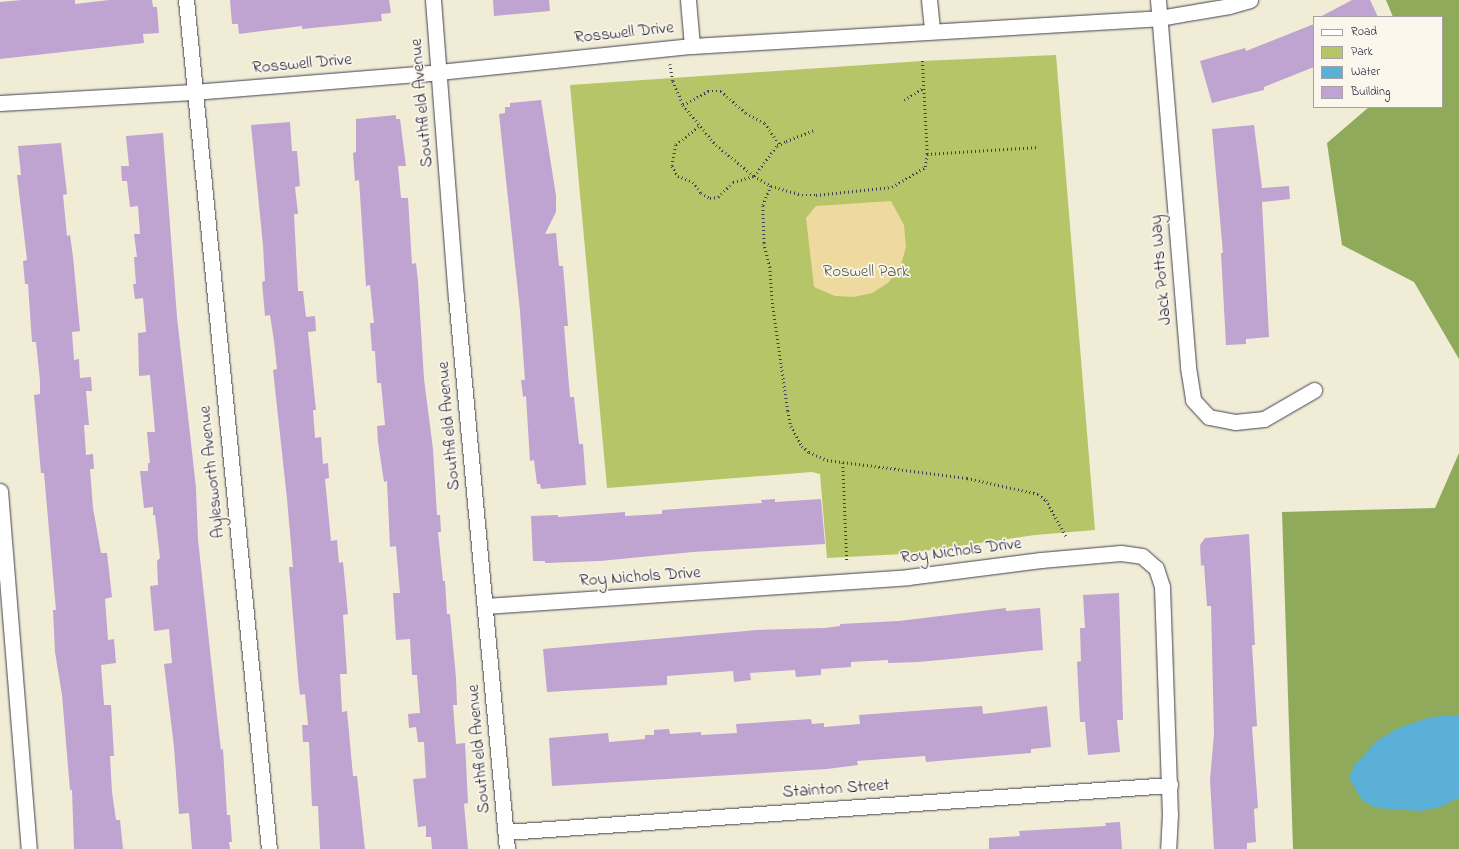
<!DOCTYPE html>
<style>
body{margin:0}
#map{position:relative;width:1459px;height:849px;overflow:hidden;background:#f1ecd5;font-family:"Indie Flower",sans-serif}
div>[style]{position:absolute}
.green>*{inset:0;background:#b5c568}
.forest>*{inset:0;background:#90aa5c}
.sand>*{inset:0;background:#eeda9e}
.water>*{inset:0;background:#5ab0d7}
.building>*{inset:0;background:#bfa3d1}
.path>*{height:2.5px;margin-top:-1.25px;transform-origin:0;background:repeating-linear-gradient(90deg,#414052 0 1px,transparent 0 4px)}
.roads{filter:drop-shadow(0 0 1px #414052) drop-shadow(0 0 1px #414052)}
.street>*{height:15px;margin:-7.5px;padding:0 7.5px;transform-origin:7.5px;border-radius:7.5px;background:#fff}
span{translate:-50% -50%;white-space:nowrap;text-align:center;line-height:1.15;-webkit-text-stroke:3.5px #fbf7ec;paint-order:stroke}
.street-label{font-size:17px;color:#22223b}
.park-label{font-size:17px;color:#555b4b}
.legend{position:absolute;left:1313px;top:16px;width:130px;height:92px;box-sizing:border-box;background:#fbf7ec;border:1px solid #a4a2a5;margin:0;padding:5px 7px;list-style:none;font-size:12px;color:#22223b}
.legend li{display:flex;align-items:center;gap:8px;height:20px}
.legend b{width:20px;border:1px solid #a4a2a5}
</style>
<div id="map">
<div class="green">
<i style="clip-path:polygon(1056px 55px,1095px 530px,1035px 535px,903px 554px,827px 558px,820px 474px,812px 472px,607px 488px,570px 85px,922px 61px)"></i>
</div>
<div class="forest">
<i style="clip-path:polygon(1386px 0,1459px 0,1459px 359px,1414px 282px,1342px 245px,1327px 143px,1369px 107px,1442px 107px,1442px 17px,1393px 17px)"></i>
<i style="clip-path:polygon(1459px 453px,1459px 849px,1293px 849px,1282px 512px,1435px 508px)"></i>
</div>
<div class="sand">
<i style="clip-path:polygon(891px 201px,904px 225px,906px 247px,901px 265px,888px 283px,872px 293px,854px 297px,835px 296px,814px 287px,806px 218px,816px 206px)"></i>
</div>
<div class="water">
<i style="clip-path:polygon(1459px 715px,1459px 798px,1440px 807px,1420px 811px,1376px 808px,1362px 800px,1349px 778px,1354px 766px,1377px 741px,1396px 729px,1431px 717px)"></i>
</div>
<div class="building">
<i style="clip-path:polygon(22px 0,75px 0,75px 4px,109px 0,152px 0,153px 7px,157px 7px,159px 33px,143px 34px,144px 43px,0 59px,0 2px)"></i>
<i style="clip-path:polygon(230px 0,389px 0,391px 13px,381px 14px,382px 21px,302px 29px,302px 26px,239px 34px,238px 24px,232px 24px)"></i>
<i style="clip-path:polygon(493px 0,549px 0,550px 11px,494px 16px)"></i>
<i style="clip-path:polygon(1352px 0,1370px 0,1378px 17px,1320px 17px)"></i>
<i style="clip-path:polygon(1314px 24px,1314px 67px,1264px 87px,1264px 90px,1212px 103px,1200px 61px,1245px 48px,1246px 51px)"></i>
<i style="clip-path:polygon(541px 100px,556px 196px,556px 212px,545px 234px,556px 233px,559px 266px,563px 266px,568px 326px,564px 326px,570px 397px,574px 397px,579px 444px,583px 444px,586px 485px,541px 489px,540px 484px,537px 484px,534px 460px,530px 461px,526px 396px,523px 397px,521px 380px,525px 380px,520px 311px,499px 114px,505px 113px,505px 107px,510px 107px,510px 103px)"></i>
<i style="clip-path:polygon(396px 115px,396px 119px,400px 119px,406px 166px,398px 166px,401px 198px,408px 198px,412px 264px,416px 263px,418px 281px,424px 379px,433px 449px,437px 515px,440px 515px,441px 532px,438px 532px,443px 581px,445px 581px,447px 614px,450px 614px,456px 678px,457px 705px,453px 705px,456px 744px,465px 743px,468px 803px,464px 804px,468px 849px,432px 849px,431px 837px,426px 837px,426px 826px,418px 827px,413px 779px,426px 778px,424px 742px,418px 742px,416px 727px,409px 728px,408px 714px,420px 713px,417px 675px,412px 675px,410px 639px,396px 640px,393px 593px,400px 593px,396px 546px,390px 547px,387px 481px,384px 482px,378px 442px,377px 426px,385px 425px,381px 383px,377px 383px,375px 351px,372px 351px,370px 323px,374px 323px,370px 285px,366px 286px,359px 180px,355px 181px,353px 153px,356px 152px,356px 119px)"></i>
<i style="clip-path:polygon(290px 122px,292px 151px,297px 151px,300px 186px,295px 187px,298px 214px,294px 214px,298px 291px,303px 291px,306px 317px,315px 316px,316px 331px,308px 332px,316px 410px,313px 410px,315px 438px,321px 437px,323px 464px,328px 463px,329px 478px,325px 479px,331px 541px,337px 540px,339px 563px,343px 562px,348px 614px,343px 615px,347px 674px,340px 674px,342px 712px,347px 711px,353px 776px,357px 776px,365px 849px,320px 849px,318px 806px,312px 806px,309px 742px,303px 742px,302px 725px,308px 725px,305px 694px,300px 695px,298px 677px,289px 567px,293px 567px,287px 499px,273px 370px,277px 369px,274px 341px,270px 315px,265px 316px,262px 282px,265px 281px,263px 245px,251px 125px)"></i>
<i style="clip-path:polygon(1254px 125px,1262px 188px,1289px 186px,1290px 199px,1262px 202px,1269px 337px,1246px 339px,1246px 344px,1226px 345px,1221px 253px,1223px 253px,1212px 129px)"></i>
<i style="clip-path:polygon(163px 133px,177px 317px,196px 488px,198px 539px,217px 716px,221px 750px,223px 749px,227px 815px,230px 815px,232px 842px,229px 842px,230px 849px,192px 849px,189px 813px,179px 814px,174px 747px,164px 664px,172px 663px,169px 629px,154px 631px,150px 586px,158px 585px,157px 561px,160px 558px,155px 515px,153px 515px,153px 507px,144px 508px,140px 471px,148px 471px,148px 463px,150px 463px,147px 432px,155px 432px,150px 375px,139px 376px,138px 333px,146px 332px,143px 298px,135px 299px,133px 284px,136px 284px,134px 257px,137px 257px,134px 234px,140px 234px,138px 206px,130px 207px,127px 181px,122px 181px,121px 166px,129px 166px,126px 136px)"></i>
<i style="clip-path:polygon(61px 143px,67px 194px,63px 195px,67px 236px,70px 235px,73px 257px,80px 331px,72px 332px,74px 360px,79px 359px,80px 378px,91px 377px,92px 391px,86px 391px,89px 425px,84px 425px,86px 455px,93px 454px,94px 469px,90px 469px,93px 508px,101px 553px,107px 553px,112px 597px,105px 599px,108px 640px,114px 639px,116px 663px,101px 665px,104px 705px,111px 705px,114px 756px,110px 756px,112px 792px,116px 820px,120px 820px,123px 849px,74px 849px,72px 790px,70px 790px,62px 695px,55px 652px,53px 610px,56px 610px,44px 473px,41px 473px,34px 395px,40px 394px,40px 381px,36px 342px,32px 342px,28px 284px,25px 284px,23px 261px,27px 260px,17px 175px,21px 175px,18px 146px)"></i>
<i style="clip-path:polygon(775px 499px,775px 502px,821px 499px,825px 544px,693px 552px,600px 561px,545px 563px,545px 561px,533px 561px,531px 516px,558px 515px,558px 517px,625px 512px,625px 516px,662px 514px,662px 510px,762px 503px,761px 500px)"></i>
<i style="clip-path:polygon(1249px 534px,1255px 645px,1252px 645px,1257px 726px,1252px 727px,1258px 808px,1254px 809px,1256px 842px,1247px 843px,1247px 849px,1214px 849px,1210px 780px,1214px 734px,1211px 606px,1207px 606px,1204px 565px,1201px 566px,1200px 545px,1205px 538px)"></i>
<i style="clip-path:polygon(1119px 593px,1123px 720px,1117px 720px,1120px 752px,1088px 755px,1085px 722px,1080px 722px,1077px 662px,1081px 661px,1080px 628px,1085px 628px,1083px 595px)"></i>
<i style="clip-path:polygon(1006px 608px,1006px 611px,1040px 608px,1043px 650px,919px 662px,888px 663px,888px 660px,851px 662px,851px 667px,821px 669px,821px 675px,796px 677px,795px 670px,750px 673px,751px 680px,734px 682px,733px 671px,667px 676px,667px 685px,547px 692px,543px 649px,757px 630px,824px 628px,840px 626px,840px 624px,899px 621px)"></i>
<i style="clip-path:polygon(982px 706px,983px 714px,1047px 706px,1051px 747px,1031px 749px,1031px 753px,926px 762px,925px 756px,857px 761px,858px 765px,827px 769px,552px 786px,549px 738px,608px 733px,609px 742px,645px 739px,645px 735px,654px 735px,654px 730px,669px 729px,670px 734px,701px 732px,701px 735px,737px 733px,736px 724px,811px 719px,812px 724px,824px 723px,824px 727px,860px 724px,859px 715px)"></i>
<i style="clip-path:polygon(1120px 822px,1122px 849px,989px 849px,989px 838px,1020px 836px,1019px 831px,1106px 826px,1105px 823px)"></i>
</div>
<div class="path">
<i style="left:670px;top:64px;width:17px;rotate:80deg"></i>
<i style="left:673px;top:81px;width:26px;rotate:67deg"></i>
<i style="left:683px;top:105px;width:52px;rotate:50.5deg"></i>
<i style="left:716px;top:145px;width:49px;rotate:39.2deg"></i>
<i style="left:754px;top:176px;width:20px;rotate:30deg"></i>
<i style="left:771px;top:186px;width:32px;rotate:16deg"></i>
<i style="left:802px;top:195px;width:14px"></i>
<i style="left:816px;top:195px;width:76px;rotate:-6deg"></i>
<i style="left:892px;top:187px;width:39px;rotate:-31deg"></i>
<i style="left:925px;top:167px;width:13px;rotate:-81deg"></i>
<i style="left:927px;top:154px;width:96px;rotate:-93deg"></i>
<i style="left:904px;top:100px;width:22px;rotate:-32deg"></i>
<i style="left:683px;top:105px;width:29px;rotate:-29deg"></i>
<i style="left:708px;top:91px;width:13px"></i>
<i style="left:721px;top:91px;width:33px;rotate:41deg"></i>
<i style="left:746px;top:113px;width:21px;rotate:28deg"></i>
<i style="left:765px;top:123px;width:27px;rotate:56deg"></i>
<i style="left:699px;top:127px;width:29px;rotate:142deg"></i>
<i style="left:676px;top:145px;width:21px;rotate:101deg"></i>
<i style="left:672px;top:166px;width:12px;rotate:59deg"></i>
<i style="left:678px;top:176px;width:16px;rotate:22deg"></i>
<i style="left:693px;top:182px;width:14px;rotate:54deg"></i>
<i style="left:701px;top:193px;width:10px;rotate:29deg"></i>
<i style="left:710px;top:198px;width:8px;rotate:-7deg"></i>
<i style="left:718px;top:197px;width:21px;rotate:-45deg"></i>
<i style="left:733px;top:182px;width:22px;rotate:-16deg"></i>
<i style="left:754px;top:176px;width:38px;rotate:-53deg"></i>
<i style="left:777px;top:146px;width:10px;rotate:-29deg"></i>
<i style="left:786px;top:141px;width:30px;rotate:-21deg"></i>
<i style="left:927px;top:154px;width:111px;rotate:-3.6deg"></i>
<i style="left:771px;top:186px;width:22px;rotate:112deg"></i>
<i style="left:763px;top:206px;width:37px;rotate:88deg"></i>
<i style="left:764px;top:243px;width:25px;rotate:76deg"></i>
<i style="left:770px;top:267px;width:32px;rotate:86deg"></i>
<i style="left:772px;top:299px;width:113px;rotate:81.9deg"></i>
<i style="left:788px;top:411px;width:15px;rotate:79deg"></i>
<i style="left:791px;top:426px;width:23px;rotate:61deg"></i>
<i style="left:802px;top:446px;width:9px;rotate:41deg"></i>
<i style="left:809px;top:452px;width:20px;rotate:24deg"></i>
<i style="left:827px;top:460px;width:141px;rotate:7.3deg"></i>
<i style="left:967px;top:478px;width:73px;rotate:12.7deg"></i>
<i style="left:1038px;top:494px;width:10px;rotate:37deg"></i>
<i style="left:1046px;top:500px;width:41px;rotate:60.9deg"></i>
<i style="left:843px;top:463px;width:98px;rotate:87.7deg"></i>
</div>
<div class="roads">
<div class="street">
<i style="left:186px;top:0;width:853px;rotate:84.42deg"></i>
<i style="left:433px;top:0;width:297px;rotate:85.6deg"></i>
<i style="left:456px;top:296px;width:555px;rotate:84.73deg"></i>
<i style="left:688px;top:0;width:46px;rotate:85deg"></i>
<i style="left:929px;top:0;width:31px;rotate:84deg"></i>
<i style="left:1158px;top:0;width:368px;rotate:85.3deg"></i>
<i style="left:1188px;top:367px;width:33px;rotate:81deg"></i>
<i style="left:1193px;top:400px;width:23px;rotate:47deg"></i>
<i style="left:1209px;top:417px;width:26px;rotate:11deg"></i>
<i style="left:1235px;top:422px;width:29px;rotate:-6deg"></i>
<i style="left:1264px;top:419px;width:58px;rotate:-30.1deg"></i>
<i style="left:0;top:103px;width:193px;rotate:-3.3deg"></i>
<i style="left:193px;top:92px;width:247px;rotate:-4.6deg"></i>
<i style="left:439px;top:72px;width:254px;rotate:-5.9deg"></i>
<i style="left:692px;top:46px;width:468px;rotate:-3.4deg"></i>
<i style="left:1159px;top:18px;width:71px;rotate:-9.7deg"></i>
<i style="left:1229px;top:6px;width:22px;rotate:-16deg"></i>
<i style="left:0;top:491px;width:359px;rotate:85.4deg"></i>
<i style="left:485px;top:606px;width:424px;rotate:-3.9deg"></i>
<i style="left:908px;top:577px;width:134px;rotate:-7.3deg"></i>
<i style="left:1041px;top:560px;width:80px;rotate:-5deg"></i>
<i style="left:1121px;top:553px;width:21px;rotate:8deg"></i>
<i style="left:1142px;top:556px;width:18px;rotate:41deg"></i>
<i style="left:1156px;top:568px;width:20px;rotate:72deg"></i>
<i style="left:1162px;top:587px;width:227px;rotate:88deg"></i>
<i style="left:1170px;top:814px;width:35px;rotate:93deg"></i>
<i style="left:506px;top:832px;width:666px;rotate:-4.05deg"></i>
</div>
</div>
<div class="street-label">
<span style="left:624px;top:33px;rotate:-6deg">Rosswell Drive</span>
<span style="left:302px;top:64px;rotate:-5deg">Rosswell Drive</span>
<span style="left:422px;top:103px;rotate:-95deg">Southfield Avenue</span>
<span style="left:1161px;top:270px;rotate:-95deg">Jack Potts Way</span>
<span style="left:449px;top:426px;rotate:-95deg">Southfield Avenue</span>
<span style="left:212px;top:472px;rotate:-96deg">Aylesworth Avenue</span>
<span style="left:961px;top:551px;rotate:-7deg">Roy Nichols Drive</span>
<span style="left:640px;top:577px;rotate:-4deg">Roy Nichols Drive</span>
<span style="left:479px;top:749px;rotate:-95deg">Southfield Avenue</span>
<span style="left:836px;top:789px;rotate:-4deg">Stainton Street</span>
</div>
<div class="park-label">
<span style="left:866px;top:272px">Roswell Park</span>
</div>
<ul class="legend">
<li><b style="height:5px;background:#fff"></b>Road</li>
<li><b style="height:11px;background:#b5c568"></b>Park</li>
<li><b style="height:11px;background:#5ab0d7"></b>Water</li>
<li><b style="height:11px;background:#bfa3d1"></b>Building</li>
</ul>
</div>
